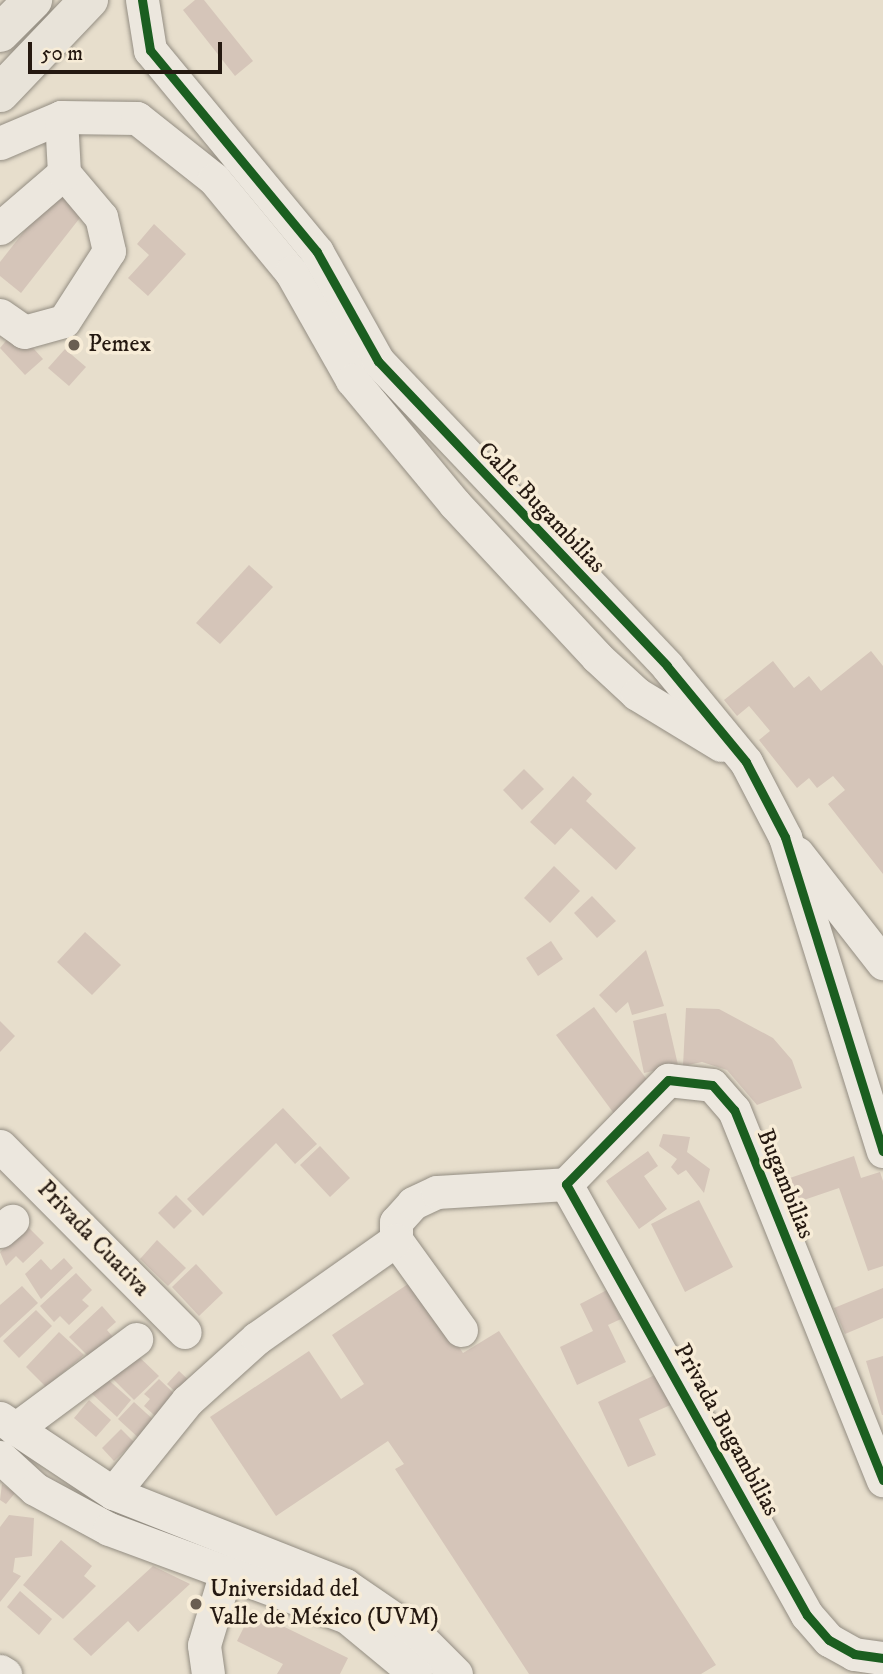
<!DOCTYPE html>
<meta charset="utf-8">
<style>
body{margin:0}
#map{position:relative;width:883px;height:1674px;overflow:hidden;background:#e7decc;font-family:"IM FELL DW Pica",serif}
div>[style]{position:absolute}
.building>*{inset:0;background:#d5c5b9}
.roads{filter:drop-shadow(0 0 2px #938d82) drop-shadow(0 0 2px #938d82)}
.minor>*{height:33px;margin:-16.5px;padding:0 16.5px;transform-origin:16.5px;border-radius:16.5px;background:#ece7de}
.major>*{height:38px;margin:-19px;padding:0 19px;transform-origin:19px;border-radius:19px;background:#e8e3d9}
.cycleway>*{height:9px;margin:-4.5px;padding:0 4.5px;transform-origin:4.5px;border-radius:4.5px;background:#1b5e20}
.dots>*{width:19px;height:19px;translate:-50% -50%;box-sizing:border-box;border:4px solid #f7ecd7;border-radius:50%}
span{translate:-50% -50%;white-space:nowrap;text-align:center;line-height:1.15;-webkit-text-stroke:7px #f7ecd7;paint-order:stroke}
.poi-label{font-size:24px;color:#251911}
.left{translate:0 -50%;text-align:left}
.street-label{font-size:24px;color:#251911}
.scale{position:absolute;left:28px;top:42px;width:194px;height:32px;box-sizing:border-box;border:4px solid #251911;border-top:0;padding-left:9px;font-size:21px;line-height:24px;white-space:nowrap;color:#251911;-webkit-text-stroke:5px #f7ecd7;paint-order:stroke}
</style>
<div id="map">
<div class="building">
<i style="clip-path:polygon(195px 0,204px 0,253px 61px,235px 76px,183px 10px)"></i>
<i style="clip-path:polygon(62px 183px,90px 205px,21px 293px,0 276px,0 262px)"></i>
<i style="clip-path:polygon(154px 224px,186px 254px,148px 296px,128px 278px,149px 255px,137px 244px)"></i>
<i style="clip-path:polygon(16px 329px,43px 359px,25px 375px,0 348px)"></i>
<i style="clip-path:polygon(65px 349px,86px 367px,69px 386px,48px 368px)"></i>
<i style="clip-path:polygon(249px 565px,273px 587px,220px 644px,196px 623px)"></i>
<i style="clip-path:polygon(871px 651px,883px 666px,883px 874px,828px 804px,845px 790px,833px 776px,817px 788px,809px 778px,797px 788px,759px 740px,770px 731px,749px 706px,737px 716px,724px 700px,773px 661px,794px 688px,809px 676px,821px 691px)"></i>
<i style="clip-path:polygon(524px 769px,544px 789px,522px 810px,503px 790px)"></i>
<i style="clip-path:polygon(573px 776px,592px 794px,586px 801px,636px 848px,616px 870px,571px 828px,555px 845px,530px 822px)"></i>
<i style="clip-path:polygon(554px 866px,580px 891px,550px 923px,524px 898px)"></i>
<i style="clip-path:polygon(592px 896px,616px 921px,597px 938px,574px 913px)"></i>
<i style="clip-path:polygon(85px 932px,121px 965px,92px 995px,57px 962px)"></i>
<i style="clip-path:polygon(551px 941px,563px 959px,538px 976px,526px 958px)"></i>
<i style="clip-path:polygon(646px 950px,664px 1006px,632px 1015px,628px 1002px,616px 1013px,599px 995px)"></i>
<i style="clip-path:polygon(594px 1007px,653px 1088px,615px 1115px,556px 1035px)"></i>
<i style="clip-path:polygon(686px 1008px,719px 1009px,773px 1038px,792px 1060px,802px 1088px,757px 1105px,727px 1070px,702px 1062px,683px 1066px)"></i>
<i style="clip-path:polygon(666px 1013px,678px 1065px,644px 1073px,633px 1021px)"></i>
<i style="clip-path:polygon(0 1021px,15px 1036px,0 1052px)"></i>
<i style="clip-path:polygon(283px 1108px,317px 1144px,295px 1164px,276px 1143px,203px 1216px,187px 1199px)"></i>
<i style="clip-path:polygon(663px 1134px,690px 1137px,687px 1152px,710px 1169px,704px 1193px,686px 1170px,678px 1175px,671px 1167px,677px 1159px,659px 1146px)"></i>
<i style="clip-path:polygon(320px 1146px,350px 1178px,330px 1197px,300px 1165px)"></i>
<i style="clip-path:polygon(648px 1151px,658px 1166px,644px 1176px,667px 1209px,639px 1229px,606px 1181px)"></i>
<i style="clip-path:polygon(854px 1156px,861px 1178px,880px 1172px,883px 1181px,883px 1266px,868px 1271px,839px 1188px,795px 1203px,787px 1179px)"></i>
<i style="clip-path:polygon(176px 1195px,192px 1211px,174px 1229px,158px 1213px)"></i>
<i style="clip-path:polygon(699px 1200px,733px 1267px,685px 1292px,651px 1224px)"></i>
<i style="clip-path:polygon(27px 1226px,44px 1243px,23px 1263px,16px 1256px,6px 1266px,0 1252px)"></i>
<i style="clip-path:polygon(157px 1240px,186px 1268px,168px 1286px,140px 1259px)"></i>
<i style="clip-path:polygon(64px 1258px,73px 1268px,41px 1299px,25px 1274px,41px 1259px,51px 1270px)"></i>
<i style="clip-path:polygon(196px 1264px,223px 1293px,199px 1316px,172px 1287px)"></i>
<i style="clip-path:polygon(76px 1273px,92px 1290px,82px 1300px,89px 1306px,69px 1325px,60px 1316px,54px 1322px,40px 1306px)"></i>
<i style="clip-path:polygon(414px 1280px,463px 1353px,499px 1331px,716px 1665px,701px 1674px,529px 1674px,395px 1469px,404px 1464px,388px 1441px,276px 1516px,210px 1417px,309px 1351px,341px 1399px,364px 1384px,332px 1335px)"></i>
<i style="clip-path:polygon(22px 1286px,38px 1303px,0 1338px,0 1305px)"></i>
<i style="clip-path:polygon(883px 1288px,883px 1318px,845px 1334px,834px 1308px)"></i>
<i style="clip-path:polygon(607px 1290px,621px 1319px,608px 1325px,626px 1362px,577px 1385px,560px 1347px,593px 1331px,580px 1304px)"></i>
<i style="clip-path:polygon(102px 1306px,116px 1322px,107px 1330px,113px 1337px,90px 1358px,69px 1337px)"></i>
<i style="clip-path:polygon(36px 1310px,52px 1326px,19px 1358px,3px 1341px)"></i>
<i style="clip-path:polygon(59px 1332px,84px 1355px,46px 1387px,26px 1367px)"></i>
<i style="clip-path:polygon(133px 1351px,159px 1376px,134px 1400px,109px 1375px)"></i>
<i style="clip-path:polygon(883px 1356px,883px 1415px,882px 1415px,866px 1361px)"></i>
<i style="clip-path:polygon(179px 1371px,195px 1386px,183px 1399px,167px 1384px)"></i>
<i style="clip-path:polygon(661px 1372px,675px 1403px,639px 1419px,656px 1455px,628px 1467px,598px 1402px)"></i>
<i style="clip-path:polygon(104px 1376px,131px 1400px,117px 1417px,90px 1392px)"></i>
<i style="clip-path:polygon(159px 1379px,182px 1401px,162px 1422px,144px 1406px,150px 1399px,144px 1394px)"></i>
<i style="clip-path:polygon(89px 1400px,111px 1420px,96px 1437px,74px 1418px)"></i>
<i style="clip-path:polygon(134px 1402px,157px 1423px,141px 1440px,118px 1419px)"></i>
<i style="clip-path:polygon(121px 1429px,134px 1442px,114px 1461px,102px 1448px)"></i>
<i style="clip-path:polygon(2px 1484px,15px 1493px,6px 1504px,0 1500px)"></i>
<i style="clip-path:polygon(9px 1515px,34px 1518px,32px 1556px,15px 1558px,13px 1572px,21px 1576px,0 1602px,0 1527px)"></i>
<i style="clip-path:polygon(61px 1540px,92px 1566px,84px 1576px,96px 1586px,63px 1619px,23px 1585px)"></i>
<i style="clip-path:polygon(153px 1566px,190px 1584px,138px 1632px,128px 1621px,91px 1656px,73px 1639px)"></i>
<i style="clip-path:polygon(20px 1591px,52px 1619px,39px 1635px,7px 1607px)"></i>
<i style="clip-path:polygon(252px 1611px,348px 1658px,340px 1674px,277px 1674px,283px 1664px,237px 1641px)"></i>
</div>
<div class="roads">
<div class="minor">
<i style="left:142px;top:0;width:51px;rotate:80.9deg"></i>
<i style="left:150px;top:50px;width:262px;rotate:50.4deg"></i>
<i style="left:317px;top:252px;width:125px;rotate:60.8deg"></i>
<i style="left:378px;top:361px;width:420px;rotate:46.5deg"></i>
<i style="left:667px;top:666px;width:124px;rotate:50.5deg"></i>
<i style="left:746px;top:762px;width:85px;rotate:62.5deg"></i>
<i style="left:785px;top:837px;width:329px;rotate:72.7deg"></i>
<i style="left:0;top:143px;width:66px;rotate:-23.1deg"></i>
<i style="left:61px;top:117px;width:76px;rotate:0.8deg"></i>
<i style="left:137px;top:118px;width:98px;rotate:38.4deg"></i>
<i style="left:214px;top:179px;width:121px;rotate:50.4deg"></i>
<i style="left:291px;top:272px;width:124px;rotate:60.5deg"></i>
<i style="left:352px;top:380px;width:160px;rotate:50.3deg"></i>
<i style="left:454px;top:503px;width:210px;rotate:47.1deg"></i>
<i style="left:597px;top:657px;width:54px;rotate:42.8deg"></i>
<i style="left:637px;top:694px;width:98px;rotate:31.3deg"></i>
<i style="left:0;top:228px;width:84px;rotate:-40.7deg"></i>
<i style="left:0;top:315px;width:29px;rotate:35deg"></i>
<i style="left:24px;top:332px;width:41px;rotate:-15.4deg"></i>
<i style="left:64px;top:321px;width:83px;rotate:-57.3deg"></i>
<i style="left:109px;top:251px;width:35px;rotate:-103deg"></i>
<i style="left:101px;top:217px;width:57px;rotate:-130.1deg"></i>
<i style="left:64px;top:173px;width:56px;rotate:-93.1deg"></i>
<i style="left:797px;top:853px;width:140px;rotate:52deg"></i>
<i style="left:0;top:1146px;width:262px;rotate:45.2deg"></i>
<i style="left:566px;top:1184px;width:146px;rotate:-45.6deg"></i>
<i style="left:668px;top:1080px;width:44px;rotate:6.5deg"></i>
<i style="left:712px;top:1085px;width:33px;rotate:49deg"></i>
<i style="left:734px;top:1110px;width:399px;rotate:68.1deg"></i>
<i style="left:566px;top:1184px;width:494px;rotate:60.8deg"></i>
<i style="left:807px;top:1615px;width:33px;rotate:49deg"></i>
<i style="left:829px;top:1640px;width:29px;rotate:29deg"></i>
<i style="left:854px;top:1654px;width:29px;rotate:8deg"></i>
<i style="left:0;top:1231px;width:16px;rotate:-40deg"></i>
<i style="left:461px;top:1330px;width:111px;rotate:-125.8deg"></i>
<i style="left:396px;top:1240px;width:18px;rotate:-90deg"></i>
<i style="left:396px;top:1222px;width:25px;rotate:-48deg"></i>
<i style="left:413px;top:1203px;width:26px;rotate:-25deg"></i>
<i style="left:437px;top:1192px;width:129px;rotate:-3.5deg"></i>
<i style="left:0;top:1418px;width:136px;rotate:33.6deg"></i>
<i style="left:113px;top:1493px;width:250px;rotate:21.6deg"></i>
<i style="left:345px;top:1585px;width:85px;rotate:34.4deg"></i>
<i style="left:415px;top:1633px;width:58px;rotate:45deg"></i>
<i style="left:15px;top:1429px;width:151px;rotate:-36.6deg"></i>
<i style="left:0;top:1457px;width:47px;rotate:42.4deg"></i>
<i style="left:35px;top:1489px;width:84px;rotate:28.4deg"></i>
<i style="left:109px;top:1529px;width:254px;rotate:20.3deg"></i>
<i style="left:347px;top:1617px;width:89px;rotate:39.6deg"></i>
<i style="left:113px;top:1493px;width:118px;rotate:-51.2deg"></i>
<i style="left:187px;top:1401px;width:94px;rotate:-42deg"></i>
<i style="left:257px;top:1338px;width:170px;rotate:-35.2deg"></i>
<i style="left:0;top:1671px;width:6px;rotate:31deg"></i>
<i style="left:208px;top:1674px;width:29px;rotate:-98deg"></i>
<i style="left:204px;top:1645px;width:76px;rotate:-73.2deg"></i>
</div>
<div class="major">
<i style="left:0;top:33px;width:47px;rotate:-45deg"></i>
<i style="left:0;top:93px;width:129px;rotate:-46.3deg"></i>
</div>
</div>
<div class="cycleway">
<i style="left:142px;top:0;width:51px;rotate:80.9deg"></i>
<i style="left:150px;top:50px;width:262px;rotate:50.4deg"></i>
<i style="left:317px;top:252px;width:125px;rotate:60.8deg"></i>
<i style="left:378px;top:361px;width:420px;rotate:46.5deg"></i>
<i style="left:667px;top:666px;width:124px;rotate:50.5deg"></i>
<i style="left:746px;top:762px;width:85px;rotate:62.5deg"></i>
<i style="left:785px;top:837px;width:329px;rotate:72.7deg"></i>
<i style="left:883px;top:1480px;width:399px;rotate:-111.9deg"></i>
<i style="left:734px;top:1110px;width:33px;rotate:-131deg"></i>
<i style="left:712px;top:1085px;width:44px;rotate:-173.5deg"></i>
<i style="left:668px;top:1080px;width:146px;rotate:134.4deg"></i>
<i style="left:566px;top:1184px;width:494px;rotate:60.8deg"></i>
<i style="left:807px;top:1615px;width:33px;rotate:49deg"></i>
<i style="left:829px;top:1640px;width:29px;rotate:29deg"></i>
<i style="left:854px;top:1654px;width:29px;rotate:8deg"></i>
</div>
<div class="dots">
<i style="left:74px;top:345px;background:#695e52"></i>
<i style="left:196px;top:1604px;background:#695e52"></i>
</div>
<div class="poi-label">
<span class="left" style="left:88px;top:345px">Pemex</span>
<span class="left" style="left:210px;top:1604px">Universidad del<br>Valle de México (UVM)</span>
</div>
<div class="street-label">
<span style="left:541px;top:508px;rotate:46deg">Calle Bugambilias</span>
<span style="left:785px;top:1184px;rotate:68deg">Bugambilias</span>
<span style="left:93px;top:1239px;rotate:46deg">Privada Cuativa</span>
<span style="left:726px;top:1430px;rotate:61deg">Privada Bugambilias</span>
</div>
<div class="scale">50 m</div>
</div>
